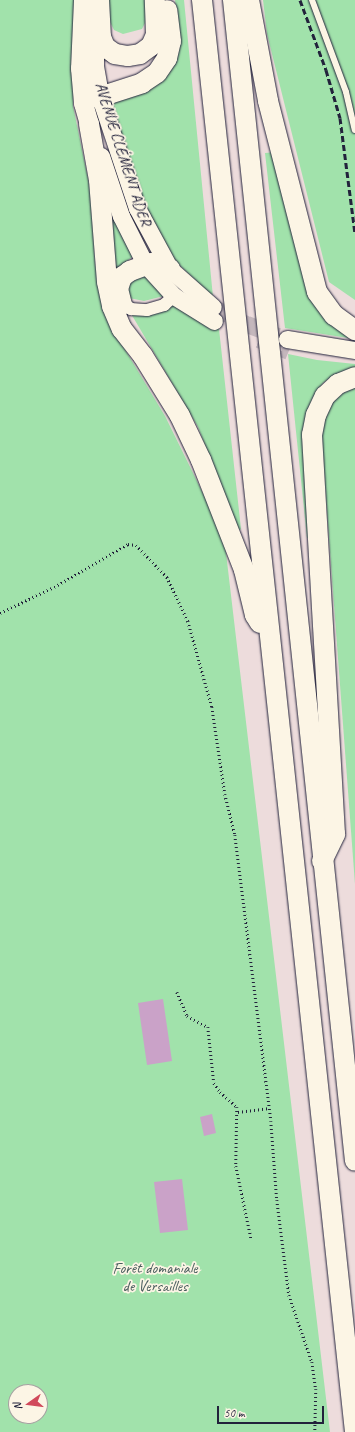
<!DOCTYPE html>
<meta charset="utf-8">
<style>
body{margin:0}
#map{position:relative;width:355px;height:1432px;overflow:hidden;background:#eddcdc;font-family:Caveat,sans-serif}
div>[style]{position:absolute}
.green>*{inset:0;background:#a1e2ab}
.building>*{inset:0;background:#caa2c8}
.secondary-tunnel>*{height:17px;margin-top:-8.5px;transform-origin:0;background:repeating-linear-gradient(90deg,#c4b7bc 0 17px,transparent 0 25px)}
.path>*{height:2.5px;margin-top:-1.25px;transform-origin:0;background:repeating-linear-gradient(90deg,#22223b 0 1px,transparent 0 4px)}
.roads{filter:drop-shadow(0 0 1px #22223b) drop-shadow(0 0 1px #22223b)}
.service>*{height:6px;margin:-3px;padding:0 3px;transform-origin:3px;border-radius:3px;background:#fcf5e5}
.minor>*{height:12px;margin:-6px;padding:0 6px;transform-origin:6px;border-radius:6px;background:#fcf5e5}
.secondary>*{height:17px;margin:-8.5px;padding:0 8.5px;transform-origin:8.5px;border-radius:8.5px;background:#fcf5e5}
.primary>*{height:19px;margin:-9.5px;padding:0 9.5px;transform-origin:9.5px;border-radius:9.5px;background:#fcf5e5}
.trunk>*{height:20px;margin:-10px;padding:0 10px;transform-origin:10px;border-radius:10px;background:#fcf5e5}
.rail>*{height:3px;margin-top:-1.5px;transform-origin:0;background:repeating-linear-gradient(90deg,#22223b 0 6px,transparent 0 9px)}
span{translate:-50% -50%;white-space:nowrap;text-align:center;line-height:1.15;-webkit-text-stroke:3.5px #fcf5e5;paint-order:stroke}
.street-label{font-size:16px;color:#22223b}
.park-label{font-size:16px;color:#485c5d}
.north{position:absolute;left:8px;top:1384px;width:40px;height:40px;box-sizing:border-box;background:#fcf5e5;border:1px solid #a5a1a1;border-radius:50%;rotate:256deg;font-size:11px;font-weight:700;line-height:16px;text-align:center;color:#22223b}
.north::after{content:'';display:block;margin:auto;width:14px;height:18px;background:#d1495b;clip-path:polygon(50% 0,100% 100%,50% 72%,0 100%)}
.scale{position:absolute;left:217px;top:1406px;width:107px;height:18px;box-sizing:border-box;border:2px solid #22223b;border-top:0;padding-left:5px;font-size:12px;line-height:14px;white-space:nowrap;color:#22223b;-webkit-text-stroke:3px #fcf5e5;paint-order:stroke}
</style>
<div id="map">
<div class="green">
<i style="clip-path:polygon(evenodd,0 0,77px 0,73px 106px,92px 198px,95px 263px,109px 323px,165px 416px,224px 536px,330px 1432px,0 1432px,0 0,16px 1392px,40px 1392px,40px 1416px,16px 1416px,16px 1392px)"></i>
<i style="clip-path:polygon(107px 0,145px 0,147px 19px,142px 29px,123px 34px,114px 30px,108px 18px)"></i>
<i style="clip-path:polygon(175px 0,184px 0,213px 297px,174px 260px,156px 236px,106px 100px,132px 90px,179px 30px)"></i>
<i style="clip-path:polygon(263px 0,355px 0,355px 300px,329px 282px,267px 34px)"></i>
<i style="clip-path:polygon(276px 152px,307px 277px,354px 339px,285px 328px,265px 153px)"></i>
<i style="clip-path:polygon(108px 189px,135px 255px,116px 269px)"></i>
<i style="clip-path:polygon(144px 269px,164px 296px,144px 301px,129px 298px,125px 292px,128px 278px)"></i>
<i style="clip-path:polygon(172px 304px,219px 329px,241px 529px,238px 531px,198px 427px,130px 312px)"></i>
<i style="clip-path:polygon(288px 354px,317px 360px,355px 364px,355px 370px,336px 374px,323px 383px,316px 394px,311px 537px,307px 538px)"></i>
<i style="clip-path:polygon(355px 385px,355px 884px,321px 432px,325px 414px,332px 402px,342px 390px)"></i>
</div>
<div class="building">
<i style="clip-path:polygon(163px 999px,172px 1061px,147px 1065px,138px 1003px)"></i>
<i style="clip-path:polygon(212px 1114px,216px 1133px,204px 1136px,200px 1117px)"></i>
<i style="clip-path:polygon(182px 1179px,188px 1230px,160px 1233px,154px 1182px)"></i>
</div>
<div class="secondary-tunnel">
<i style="left:213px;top:307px;width:38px;rotate:27deg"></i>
<i style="left:247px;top:324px;width:33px;rotate:21deg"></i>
<i style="left:259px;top:339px;width:32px;rotate:22deg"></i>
</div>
<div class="path">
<i style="left:0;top:613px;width:60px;rotate:-25.7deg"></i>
<i style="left:54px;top:587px;width:86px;rotate:-30.2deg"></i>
<i style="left:128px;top:544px;width:8px;rotate:7deg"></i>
<i style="left:136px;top:545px;width:45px;rotate:45.9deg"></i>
<i style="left:167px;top:577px;width:49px;rotate:64.5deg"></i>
<i style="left:188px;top:621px;width:89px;rotate:74.4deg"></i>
<i style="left:212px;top:707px;width:88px;rotate:81.5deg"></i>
<i style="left:225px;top:794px;width:42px;rotate:76.3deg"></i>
<i style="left:235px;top:835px;width:288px;rotate:82.8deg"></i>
<i style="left:271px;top:1121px;width:79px;rotate:85.7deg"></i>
<i style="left:277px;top:1200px;width:96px;rotate:82.8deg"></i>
<i style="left:289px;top:1295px;width:71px;rotate:71.1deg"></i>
<i style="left:312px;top:1362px;width:27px;rotate:82deg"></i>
<i style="left:316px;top:1389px;width:43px;rotate:91.3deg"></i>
<i style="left:177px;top:992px;width:26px;rotate:67deg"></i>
<i style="left:187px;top:1016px;width:24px;rotate:28deg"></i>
<i style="left:208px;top:1027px;width:56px;rotate:83.9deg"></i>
<i style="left:214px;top:1083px;width:11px;rotate:56deg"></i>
<i style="left:220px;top:1092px;width:23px;rotate:41deg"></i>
<i style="left:237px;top:1107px;width:59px;rotate:91deg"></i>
<i style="left:236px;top:1166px;width:74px;rotate:78.2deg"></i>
<i style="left:238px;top:1112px;width:32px;rotate:-7deg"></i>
</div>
<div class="roads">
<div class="service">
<i style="left:312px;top:0;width:98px;rotate:69.7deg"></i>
<i style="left:346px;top:92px;width:39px;rotate:77deg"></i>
</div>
<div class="minor">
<i style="left:121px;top:301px;width:13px;rotate:39deg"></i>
<i style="left:131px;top:309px;width:16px;rotate:4deg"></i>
<i style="left:147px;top:310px;width:18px;rotate:-16deg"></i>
<i style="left:164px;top:305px;width:13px;rotate:-42deg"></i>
</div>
<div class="secondary">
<i style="left:95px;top:25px;width:41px;rotate:90deg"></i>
<i style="left:95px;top:66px;width:35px;rotate:80deg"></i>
<i style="left:101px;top:100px;width:114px;rotate:71.6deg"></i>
<i style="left:137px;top:208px;width:69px;rotate:61.6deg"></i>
<i style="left:170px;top:269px;width:57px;rotate:41.5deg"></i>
<i style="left:101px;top:156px;width:63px;rotate:71.6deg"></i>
<i style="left:121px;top:216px;width:54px;rotate:63.4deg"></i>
<i style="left:145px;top:264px;width:43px;rotate:47.8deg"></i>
<i style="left:174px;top:296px;width:47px;rotate:32deg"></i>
<i style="left:287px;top:339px;width:69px;rotate:9.2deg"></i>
</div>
<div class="primary">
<i style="left:83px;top:0;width:68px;rotate:92.5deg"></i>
<i style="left:80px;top:68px;width:35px;rotate:85deg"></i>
<i style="left:83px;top:103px;width:22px;rotate:74deg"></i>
</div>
<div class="trunk">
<i style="left:99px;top:0;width:37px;rotate:87deg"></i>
<i style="left:101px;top:37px;width:11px;rotate:68deg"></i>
<i style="left:105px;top:47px;width:12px;rotate:35deg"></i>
<i style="left:115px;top:54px;width:13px;rotate:9deg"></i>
<i style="left:128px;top:56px;width:12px;rotate:-9deg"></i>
<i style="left:140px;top:54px;width:14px;rotate:-36deg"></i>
<i style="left:151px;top:46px;width:12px;rotate:-66deg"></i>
<i style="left:156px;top:35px;width:35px;rotate:-92deg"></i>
<i style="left:202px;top:0;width:1440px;rotate:83.9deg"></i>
<i style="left:233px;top:0;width:1167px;rotate:84deg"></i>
<i style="left:249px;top:0;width:103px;rotate:79.3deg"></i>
<i style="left:268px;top:101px;width:197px;rotate:75.6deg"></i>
<i style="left:317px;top:292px;width:29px;rotate:54deg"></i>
<i style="left:334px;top:315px;width:26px;rotate:36deg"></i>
<i style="left:101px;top:100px;width:10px;rotate:-37deg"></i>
<i style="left:109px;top:94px;width:35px;rotate:-18deg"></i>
<i style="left:142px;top:83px;width:18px;rotate:-34deg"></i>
<i style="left:157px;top:73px;width:18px;rotate:-56deg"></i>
<i style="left:167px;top:58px;width:17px;rotate:-77deg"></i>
<i style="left:171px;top:41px;width:31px;rotate:-97deg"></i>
<i style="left:89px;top:124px;width:57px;rotate:79.9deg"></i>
<i style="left:99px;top:180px;width:102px;rotate:85.5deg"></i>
<i style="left:107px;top:282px;width:25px;rotate:78deg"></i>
<i style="left:112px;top:306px;width:25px;rotate:67deg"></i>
<i style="left:122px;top:329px;width:34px;rotate:52deg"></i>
<i style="left:143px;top:356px;width:70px;rotate:58.3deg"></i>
<i style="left:180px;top:416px;width:49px;rotate:64.5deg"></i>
<i style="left:201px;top:460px;width:118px;rotate:68.6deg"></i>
<i style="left:244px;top:570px;width:46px;rotate:76.3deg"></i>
<i style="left:255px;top:615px;width:9px;rotate:58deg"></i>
<i style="left:122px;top:305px;width:16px;rotate:-104deg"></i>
<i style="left:118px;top:289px;width:13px;rotate:-72deg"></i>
<i style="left:122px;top:277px;width:10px;rotate:-37deg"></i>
<i style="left:130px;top:271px;width:23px;rotate:-20deg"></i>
<i style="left:152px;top:263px;width:19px;rotate:18deg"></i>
<i style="left:322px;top:861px;width:30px;rotate:-64deg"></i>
<i style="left:335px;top:834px;width:400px;rotate:-93.3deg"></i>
<i style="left:312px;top:435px;width:20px;rotate:-79deg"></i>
<i style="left:316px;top:415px;width:21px;rotate:-65deg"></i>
<i style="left:325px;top:396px;width:18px;rotate:-43deg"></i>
<i style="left:338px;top:384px;width:18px;rotate:-22deg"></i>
</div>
</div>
<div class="rail">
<i style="left:300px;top:0;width:75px;rotate:69.6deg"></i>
<i style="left:326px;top:70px;width:50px;rotate:73.7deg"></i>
<i style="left:340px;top:118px;width:117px;rotate:82.6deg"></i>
</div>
<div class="street-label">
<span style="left:123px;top:154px;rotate:72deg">AVENUE CLÉMENT ADER</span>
</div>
<div class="park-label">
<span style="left:155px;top:1277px">Forêt domaniale<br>de Versailles</span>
</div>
<div class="north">N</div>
<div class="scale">50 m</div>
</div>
